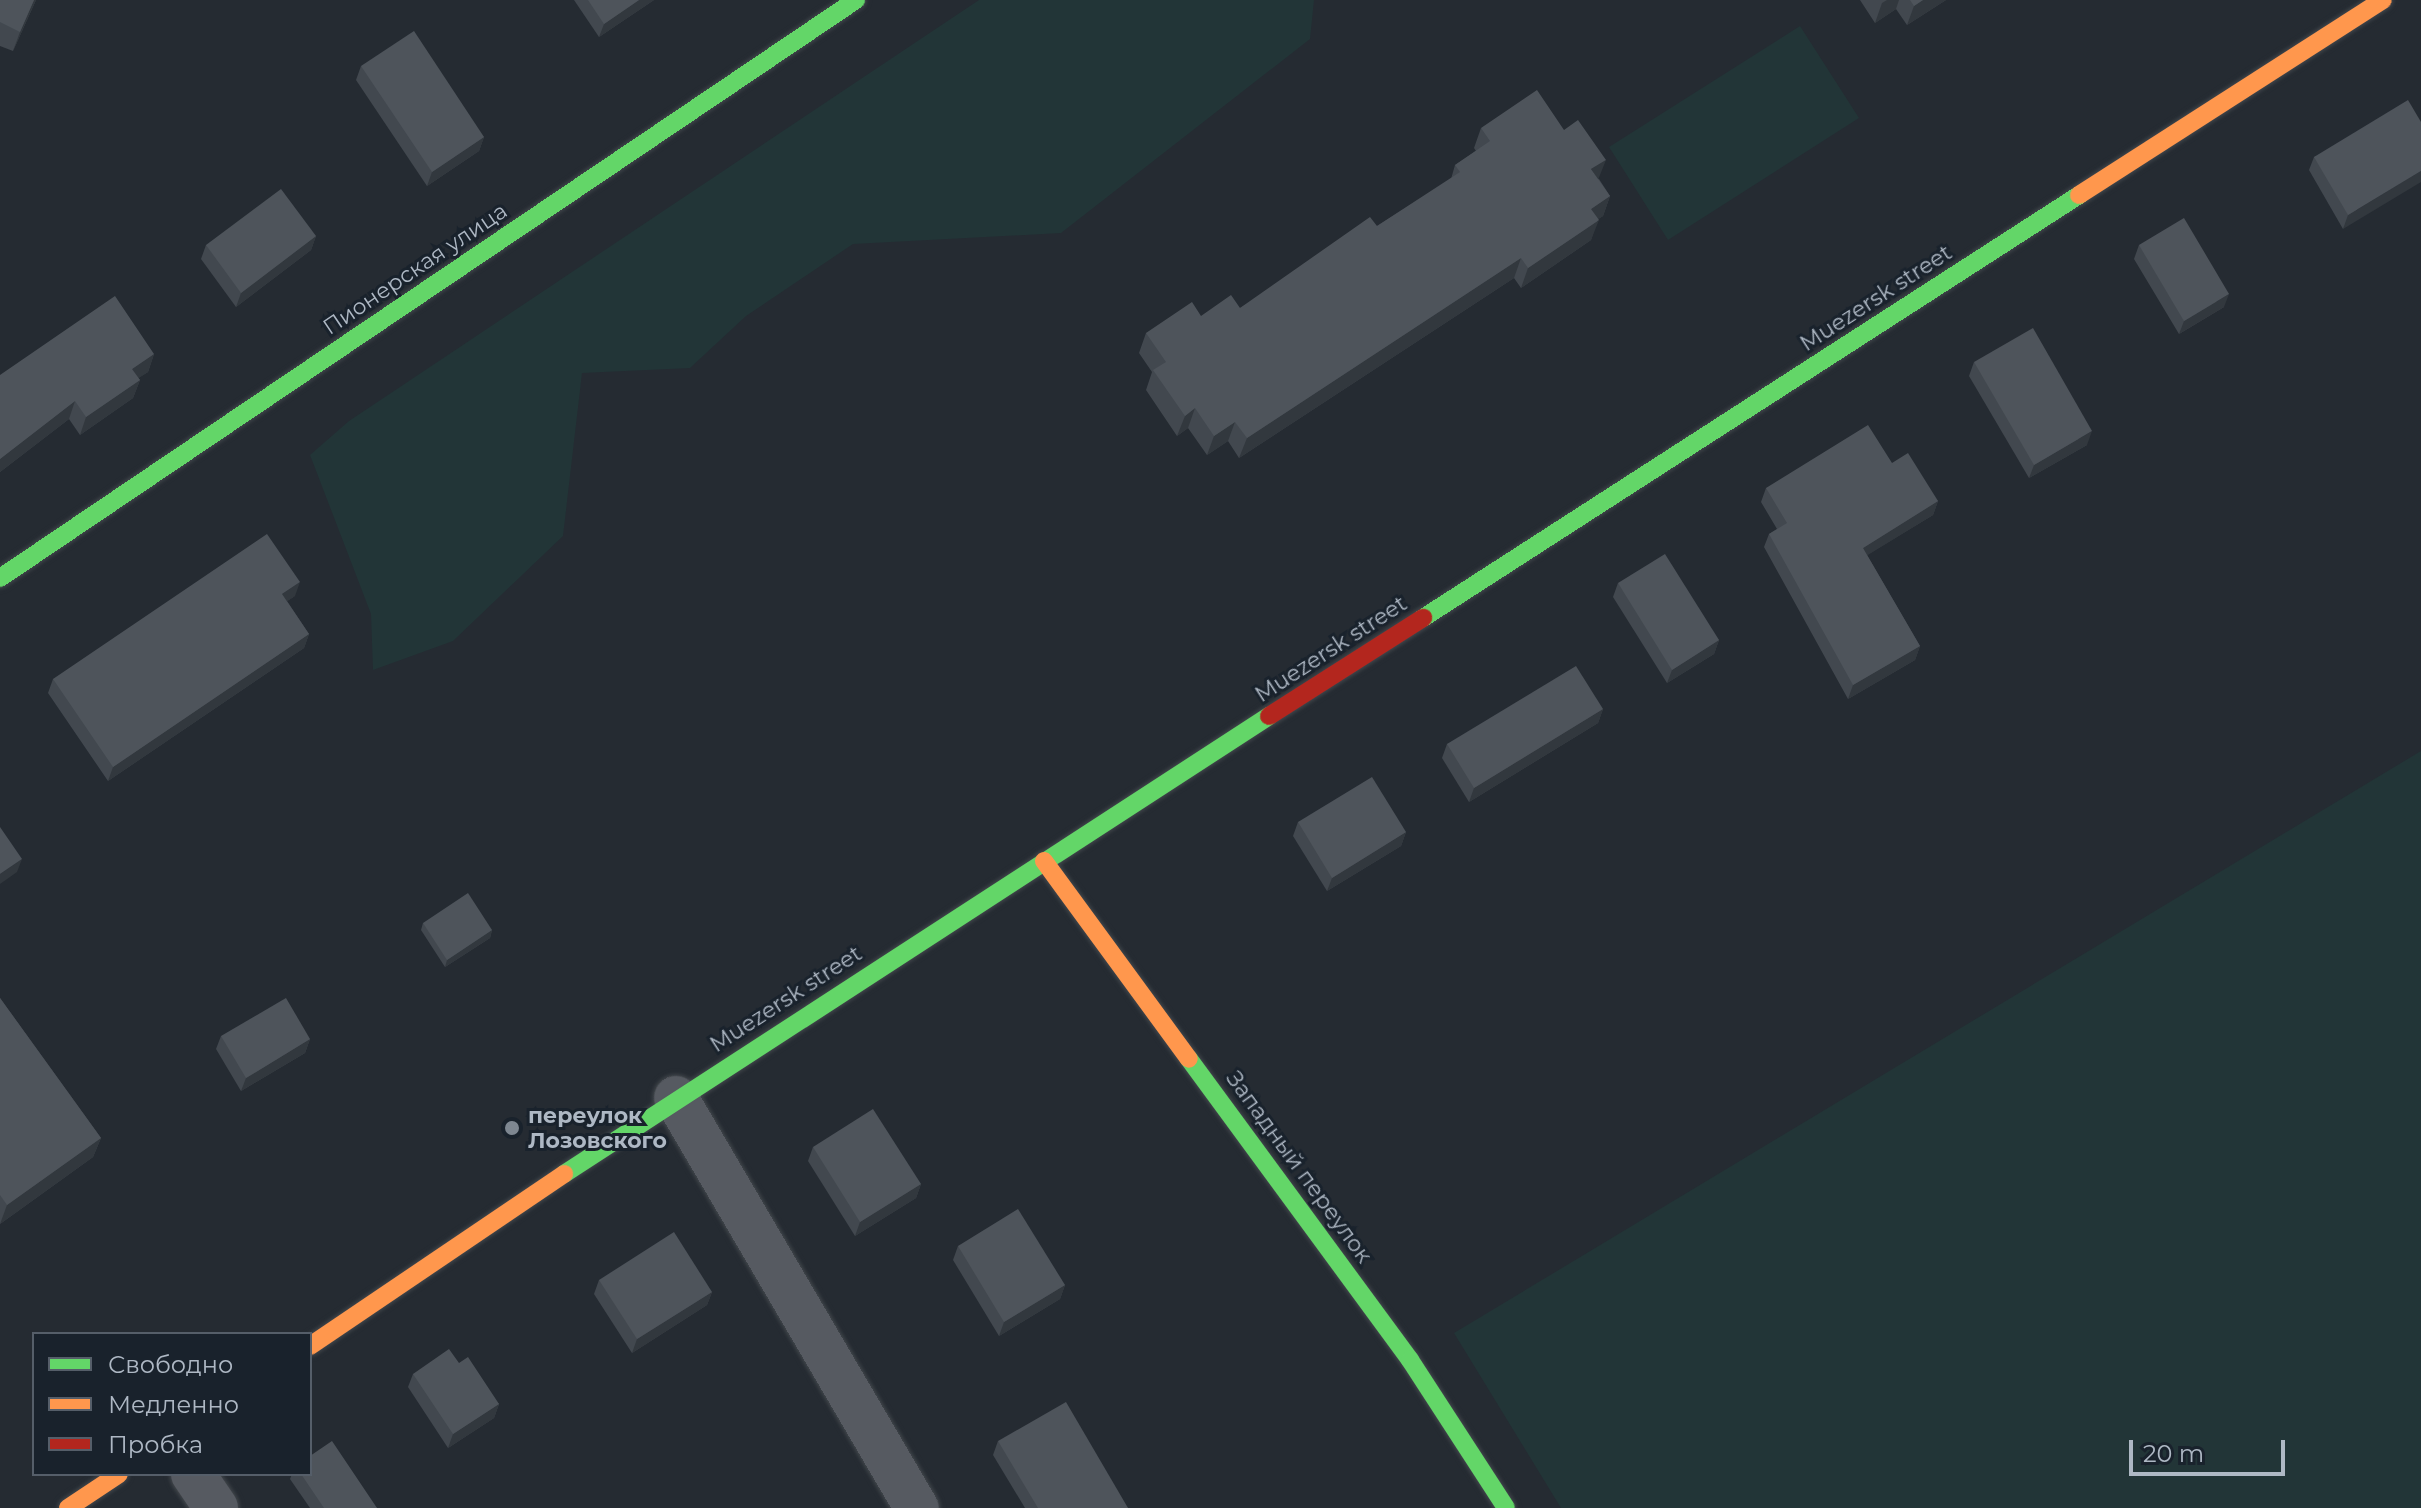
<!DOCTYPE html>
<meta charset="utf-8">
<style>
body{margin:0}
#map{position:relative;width:2421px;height:1508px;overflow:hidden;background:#252b32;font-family:Montserrat,sans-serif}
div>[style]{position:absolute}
.green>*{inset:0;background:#223537}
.roads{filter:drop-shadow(0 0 2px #42474c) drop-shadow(0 0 2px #42474c)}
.street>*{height:44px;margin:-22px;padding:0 22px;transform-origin:22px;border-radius:22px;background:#565a61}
.fast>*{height:18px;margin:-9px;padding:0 9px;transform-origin:9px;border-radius:9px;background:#63d668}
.slow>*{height:18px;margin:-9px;padding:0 9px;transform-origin:9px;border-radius:9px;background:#ff974d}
.jam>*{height:18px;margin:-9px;padding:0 9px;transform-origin:9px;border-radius:9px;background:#b3261e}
.wall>*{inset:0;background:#42484f}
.shaded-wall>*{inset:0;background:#32383e}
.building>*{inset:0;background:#4e545b}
.dots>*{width:22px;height:22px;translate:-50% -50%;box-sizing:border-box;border:4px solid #19222c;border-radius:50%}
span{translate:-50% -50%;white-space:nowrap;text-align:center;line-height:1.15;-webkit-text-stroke:6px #19222c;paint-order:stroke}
.street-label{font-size:22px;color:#aeb8c4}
.poi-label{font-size:22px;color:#aeb8c4;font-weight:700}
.left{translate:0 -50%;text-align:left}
.legend{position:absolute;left:32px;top:1332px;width:280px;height:144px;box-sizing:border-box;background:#19222c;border:2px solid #555e69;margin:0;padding:10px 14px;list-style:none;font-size:24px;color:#aeb8c4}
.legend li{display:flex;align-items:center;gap:16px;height:40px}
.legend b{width:40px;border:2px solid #555e69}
.scale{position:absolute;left:2129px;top:1440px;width:156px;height:36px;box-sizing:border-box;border:4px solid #aeb8c4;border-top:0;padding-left:10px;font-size:24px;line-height:28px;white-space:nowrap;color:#aeb8c4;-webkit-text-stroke:6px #19222c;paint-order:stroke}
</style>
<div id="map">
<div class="green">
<i style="clip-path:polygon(979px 0,1314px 0,1310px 39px,1061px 233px,853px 244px,746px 316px,690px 368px,582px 373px,563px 536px,453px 641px,373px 670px,371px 614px,310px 455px,349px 421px)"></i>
<i style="clip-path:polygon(1800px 26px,1859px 118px,1668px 240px,1609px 147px)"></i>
<i style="clip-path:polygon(2421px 751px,2421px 1508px,1561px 1508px,1454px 1333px)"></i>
</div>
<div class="roads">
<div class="street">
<i style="left:676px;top:1098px;width:476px;rotate:59.6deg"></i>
<i style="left:193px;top:1474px;width:41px;rotate:55.9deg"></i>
</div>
<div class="fast">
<i style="left:0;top:578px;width:1033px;rotate:-34.03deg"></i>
<i style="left:1423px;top:618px;width:781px;rotate:-32.81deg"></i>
<i style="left:1189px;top:1059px;width:373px;rotate:53.7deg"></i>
<i style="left:1410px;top:1360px;width:176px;rotate:57deg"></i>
<i style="left:564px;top:1174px;width:841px;rotate:-33.01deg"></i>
</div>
<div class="slow">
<i style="left:2079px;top:195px;width:361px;rotate:-32.7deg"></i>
<i style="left:1044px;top:861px;width:245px;rotate:53.8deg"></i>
<i style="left:310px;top:1346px;width:307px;rotate:-34.1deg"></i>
<i style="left:68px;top:1508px;width:61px;rotate:-33.7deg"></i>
</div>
<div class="jam">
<i style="left:1269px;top:716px;width:183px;rotate:-32.5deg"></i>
</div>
</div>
<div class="wall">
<i style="clip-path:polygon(0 0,36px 0,13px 51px,0 46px)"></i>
<i style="clip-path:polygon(574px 0,654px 0,599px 37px)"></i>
<i style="clip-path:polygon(1860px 0,1946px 0,1907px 25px,1896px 9px,1875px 23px)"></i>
<i style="clip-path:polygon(361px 66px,484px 137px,479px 151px,427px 186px,356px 80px)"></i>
<i style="clip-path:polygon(2421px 122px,2343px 229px,2309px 170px,2314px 157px)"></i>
<i style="clip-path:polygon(1481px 128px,1599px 179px,1610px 196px,1603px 216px,1598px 219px,1591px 240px,1521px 288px,1514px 278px,1239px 458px,1228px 441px,1207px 455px,1188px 428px,1177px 436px,1146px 390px,1152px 372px,1139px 353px,1146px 333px,1201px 316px,1240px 308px,1377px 226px,1451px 179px,1455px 165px,1476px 151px,1474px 148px)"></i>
<i style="clip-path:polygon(316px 236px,311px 250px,236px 307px,201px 259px,206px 245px)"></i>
<i style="clip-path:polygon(2139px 245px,2224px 307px,2179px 334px,2134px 259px)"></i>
<i style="clip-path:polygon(154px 354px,148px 372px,138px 378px,140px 380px,133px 398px,80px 435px,69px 419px,0 472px,0 375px)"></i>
<i style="clip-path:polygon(1974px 362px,2087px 445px,2029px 478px,1969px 376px)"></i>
<i style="clip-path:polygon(1892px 463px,1938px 501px,1933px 515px,1867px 555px,1920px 646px,1915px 660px,1848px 699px,1764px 547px,1769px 534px,1777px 529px,1761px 502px,1766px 488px)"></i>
<i style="clip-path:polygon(1618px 583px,1719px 640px,1714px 654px,1667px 683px,1613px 597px)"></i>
<i style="clip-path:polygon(295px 596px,287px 601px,309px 634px,304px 648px,108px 781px,48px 693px,53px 679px)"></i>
<i style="clip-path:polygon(1603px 709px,1598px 723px,1469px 802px,1442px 758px,1447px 744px)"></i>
<i style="clip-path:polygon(1298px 822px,1406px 832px,1401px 846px,1327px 891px,1293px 836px)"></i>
<i style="clip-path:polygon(423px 923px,492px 930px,490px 938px,445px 967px,421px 930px)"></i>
<i style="clip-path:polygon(0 998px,101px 1138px,93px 1157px,0 1224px)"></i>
<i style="clip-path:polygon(221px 1036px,310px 1039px,305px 1053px,241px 1091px,216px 1049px)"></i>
<i style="clip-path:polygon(813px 1147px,921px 1184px,916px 1198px,855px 1236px,808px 1161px)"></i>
<i style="clip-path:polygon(958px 1246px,1065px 1285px,1060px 1299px,999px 1336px,953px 1260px)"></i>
<i style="clip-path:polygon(599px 1280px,712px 1292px,707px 1305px,632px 1353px,594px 1294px)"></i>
<i style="clip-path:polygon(459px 1363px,499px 1404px,494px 1418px,448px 1448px,408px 1387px,413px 1374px)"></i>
<i style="clip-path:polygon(998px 1441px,1128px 1508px,1025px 1508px,993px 1455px)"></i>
<i style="clip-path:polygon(292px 1474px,310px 1474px,377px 1508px,310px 1508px,290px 1479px)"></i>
</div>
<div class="shaded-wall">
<i style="clip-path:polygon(34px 0,36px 0,13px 51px,20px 32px)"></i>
<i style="clip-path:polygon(639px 0,654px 0,599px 37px,604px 24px)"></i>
<i style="clip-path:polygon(1887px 0,1899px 0,1896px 9px,1875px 23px,1882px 3px)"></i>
<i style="clip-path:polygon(1923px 0,1946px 0,1907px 25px,1914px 6px)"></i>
<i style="clip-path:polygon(484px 137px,479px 151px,427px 186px,432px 172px)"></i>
<i style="clip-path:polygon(1606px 160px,1598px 180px,1591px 169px)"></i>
<i style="clip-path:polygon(2421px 171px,2421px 182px,2343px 229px,2348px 215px)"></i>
<i style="clip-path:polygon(1610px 196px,1603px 216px,1584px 229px,1591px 209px)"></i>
<i style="clip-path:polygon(1599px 220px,1591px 240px,1521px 288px,1528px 268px)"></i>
<i style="clip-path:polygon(316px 236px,311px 250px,236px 307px,241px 293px)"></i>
<i style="clip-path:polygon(1521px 258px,1514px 278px,1239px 458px,1247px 438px)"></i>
<i style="clip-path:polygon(2229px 294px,2224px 307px,2179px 334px,2184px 321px)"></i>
<i style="clip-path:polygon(154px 354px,148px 372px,125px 387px,132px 369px)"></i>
<i style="clip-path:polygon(140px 380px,133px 398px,80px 435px,86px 417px)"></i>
<i style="clip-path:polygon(75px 401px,69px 419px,0 472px,0 459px)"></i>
<i style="clip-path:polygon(1195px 408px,1188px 428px,1177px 436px,1185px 416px)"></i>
<i style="clip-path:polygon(1235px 422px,1228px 441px,1207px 455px,1214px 436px)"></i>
<i style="clip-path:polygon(2092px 431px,2087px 445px,2029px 478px,2034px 465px)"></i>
<i style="clip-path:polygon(1938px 501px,1933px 515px,1858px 561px,1863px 548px)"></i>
<i style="clip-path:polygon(300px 582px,295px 596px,277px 608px,282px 594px)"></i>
<i style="clip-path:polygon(309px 634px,304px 648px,108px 781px,113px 767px)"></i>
<i style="clip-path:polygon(1719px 640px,1714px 654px,1667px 683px,1672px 670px)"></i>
<i style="clip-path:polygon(1920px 646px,1915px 660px,1848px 699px,1853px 685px)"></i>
<i style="clip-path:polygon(1603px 709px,1598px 723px,1469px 802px,1474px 788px)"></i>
<i style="clip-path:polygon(1406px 832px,1401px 846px,1327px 891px,1332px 878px)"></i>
<i style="clip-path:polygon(22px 859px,17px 872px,0 884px,0 874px)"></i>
<i style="clip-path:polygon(492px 930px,490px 938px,445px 967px,447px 960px)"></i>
<i style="clip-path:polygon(310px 1039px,305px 1053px,241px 1091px,246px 1078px)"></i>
<i style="clip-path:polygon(101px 1138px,93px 1157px,0 1224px,7px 1205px)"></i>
<i style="clip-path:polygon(921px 1184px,916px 1198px,855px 1236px,860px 1222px)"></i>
<i style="clip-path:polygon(1065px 1285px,1060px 1299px,999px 1336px,1004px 1322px)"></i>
<i style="clip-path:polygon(712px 1292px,707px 1305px,632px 1353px,637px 1339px)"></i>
<i style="clip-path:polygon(499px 1404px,494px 1418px,448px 1448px,453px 1434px)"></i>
</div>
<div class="building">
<i style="clip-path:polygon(0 0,34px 0,20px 32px,0 22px)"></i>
<i style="clip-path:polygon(588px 0,639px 0,604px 24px)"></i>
<i style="clip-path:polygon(1910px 0,1923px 0,1914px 6px)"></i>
<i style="clip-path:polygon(414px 31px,484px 137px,432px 172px,361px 66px)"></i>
<i style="clip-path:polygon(1537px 90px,1564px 130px,1578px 120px,1606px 160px,1591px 169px,1610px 196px,1591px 209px,1599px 220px,1528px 268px,1521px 258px,1247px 438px,1235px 422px,1214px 436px,1195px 408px,1185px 416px,1153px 370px,1166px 362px,1146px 333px,1192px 302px,1201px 316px,1231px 295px,1240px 308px,1370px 217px,1377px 226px,1460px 172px,1455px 165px,1490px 141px,1481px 128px)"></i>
<i style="clip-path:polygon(2408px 100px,2421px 122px,2421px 171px,2348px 215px,2314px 157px)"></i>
<i style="clip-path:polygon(281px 189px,316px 236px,241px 293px,206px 245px)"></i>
<i style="clip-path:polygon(2184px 218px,2229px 294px,2184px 321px,2139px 245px)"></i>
<i style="clip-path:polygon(115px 296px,154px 354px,132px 369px,140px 380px,86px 417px,75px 401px,0 459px,0 375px)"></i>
<i style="clip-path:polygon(2033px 328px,2092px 431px,2034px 465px,1974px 362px)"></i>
<i style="clip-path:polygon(1868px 425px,1892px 463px,1908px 453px,1938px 501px,1863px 548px,1920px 646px,1853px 685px,1769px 534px,1787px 523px,1766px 488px)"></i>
<i style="clip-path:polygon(267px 534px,300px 582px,282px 594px,309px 634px,113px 767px,53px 679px)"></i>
<i style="clip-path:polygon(1665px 554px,1719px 640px,1672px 670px,1618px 583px)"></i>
<i style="clip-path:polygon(1576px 666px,1603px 709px,1474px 788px,1447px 744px)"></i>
<i style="clip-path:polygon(1372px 777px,1406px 832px,1332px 878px,1298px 822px)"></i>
<i style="clip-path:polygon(0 827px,22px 859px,0 874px)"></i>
<i style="clip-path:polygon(468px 893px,492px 930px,447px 960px,423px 923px)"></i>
<i style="clip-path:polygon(0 998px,101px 1138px,7px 1205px,0 1195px)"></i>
<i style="clip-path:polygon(286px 998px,310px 1039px,246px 1078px,221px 1036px)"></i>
<i style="clip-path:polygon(873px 1109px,921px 1184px,860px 1222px,813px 1147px)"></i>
<i style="clip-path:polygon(1018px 1209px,1065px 1285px,1004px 1322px,958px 1246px)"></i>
<i style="clip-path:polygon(674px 1232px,712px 1292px,637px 1339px,599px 1280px)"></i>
<i style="clip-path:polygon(449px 1349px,459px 1363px,468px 1357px,499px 1404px,453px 1434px,413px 1374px)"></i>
<i style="clip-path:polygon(1066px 1402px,1128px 1508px,1038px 1508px,998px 1441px)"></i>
<i style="clip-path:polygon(332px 1441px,377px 1508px,324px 1508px,301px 1474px,310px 1474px,310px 1456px)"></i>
</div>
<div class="dots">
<i style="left:512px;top:1128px;background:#7e8791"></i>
</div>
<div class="street-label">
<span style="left:415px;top:269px;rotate:-34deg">Пионерская улица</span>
<span style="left:1876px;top:298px;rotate:-33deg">Muezersk street</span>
<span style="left:1331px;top:649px;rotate:-33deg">Muezersk street</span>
<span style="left:786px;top:999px;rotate:-33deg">Muezersk street</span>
<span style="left:1299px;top:1167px;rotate:54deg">Западный переулок</span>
</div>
<div class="poi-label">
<span class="left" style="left:528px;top:1128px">переулок<br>Лозовского</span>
</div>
<ul class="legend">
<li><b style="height:10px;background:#63d668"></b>Свободно</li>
<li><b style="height:10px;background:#ff974d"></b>Медленно</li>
<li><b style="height:10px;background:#b3261e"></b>Пробка</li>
</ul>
<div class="scale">20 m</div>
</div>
